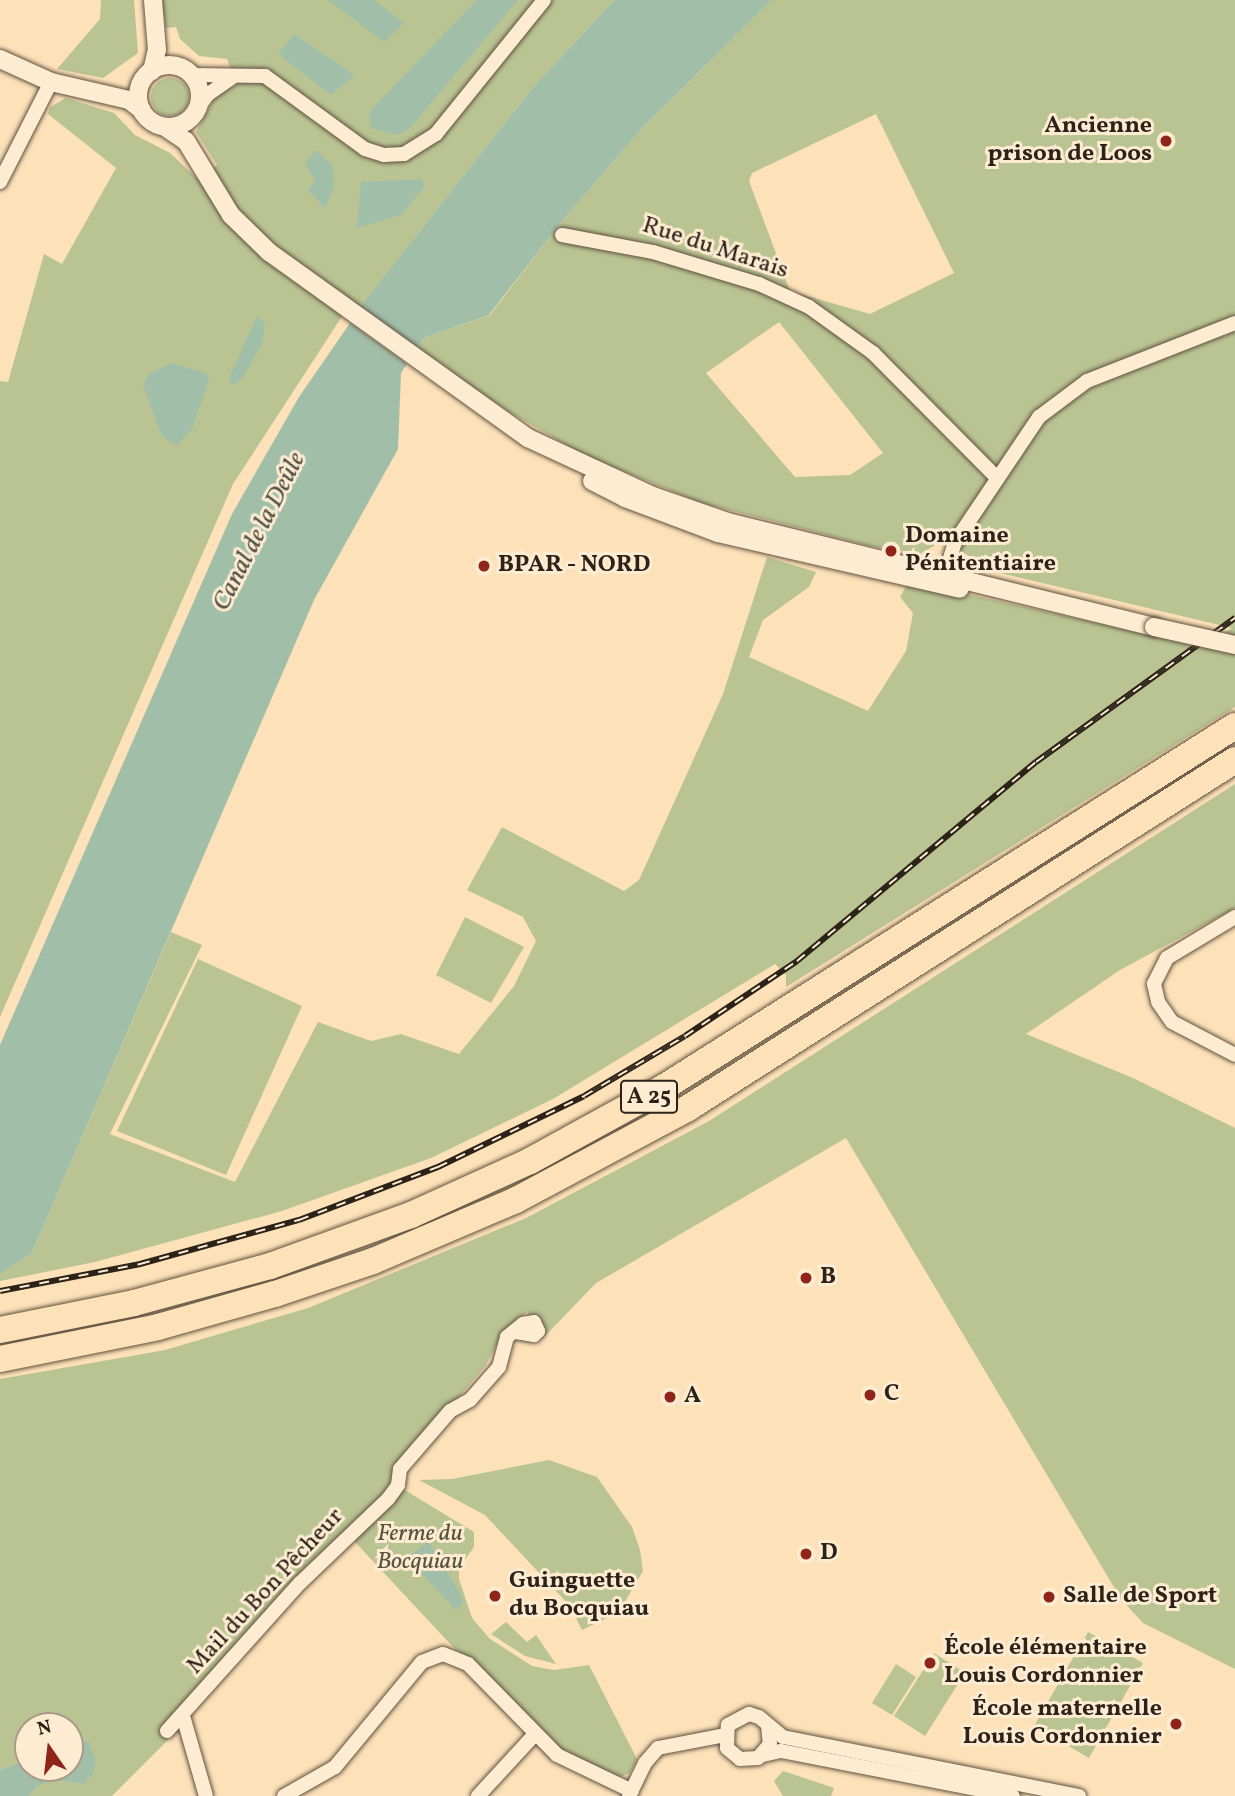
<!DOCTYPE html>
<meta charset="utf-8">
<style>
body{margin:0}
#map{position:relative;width:1235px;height:1796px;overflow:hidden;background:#fde1b9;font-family:Vollkorn,serif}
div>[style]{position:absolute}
.green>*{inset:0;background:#bac493}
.round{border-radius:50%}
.water>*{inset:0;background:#a1bea9}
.roads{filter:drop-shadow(0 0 2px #605240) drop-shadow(0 0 2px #605240)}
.minor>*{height:14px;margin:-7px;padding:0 7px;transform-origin:7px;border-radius:7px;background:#feecd2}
.tertiary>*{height:18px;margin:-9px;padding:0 9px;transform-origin:9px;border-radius:9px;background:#feecd2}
.tertiary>.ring{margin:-9px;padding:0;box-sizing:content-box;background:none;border:18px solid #feecd2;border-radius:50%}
.motorway>*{height:26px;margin:-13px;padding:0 13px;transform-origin:13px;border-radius:13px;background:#fde1b9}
.rail>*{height:6px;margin-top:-3px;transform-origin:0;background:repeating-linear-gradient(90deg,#feecd2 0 10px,#2c2218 0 20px);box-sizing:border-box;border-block:2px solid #2c2218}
.bridges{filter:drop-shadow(0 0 2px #605240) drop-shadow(0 0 2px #605240)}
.tertiary-bridge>*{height:18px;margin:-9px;padding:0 9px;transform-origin:9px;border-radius:9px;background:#feecd2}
.dots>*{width:19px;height:19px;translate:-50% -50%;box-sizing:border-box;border:4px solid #feecd2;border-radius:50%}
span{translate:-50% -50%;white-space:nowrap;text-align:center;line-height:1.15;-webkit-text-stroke:6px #feecd2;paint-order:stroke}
.shield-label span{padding:2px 5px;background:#feecd2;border:2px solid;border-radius:5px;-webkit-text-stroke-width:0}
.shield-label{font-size:23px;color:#2c2218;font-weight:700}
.poi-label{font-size:24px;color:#2c2218;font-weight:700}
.right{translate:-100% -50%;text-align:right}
.left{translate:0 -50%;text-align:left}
.street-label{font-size:24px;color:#2c2218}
.park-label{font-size:24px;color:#57533d;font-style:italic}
.water-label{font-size:26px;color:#4f5144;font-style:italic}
.north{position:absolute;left:14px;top:1712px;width:70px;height:70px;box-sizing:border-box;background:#feecd2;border:2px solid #aa9b88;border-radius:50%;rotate:346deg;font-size:19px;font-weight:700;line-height:28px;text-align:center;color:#2c2218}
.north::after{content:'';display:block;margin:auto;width:24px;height:32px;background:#8f2418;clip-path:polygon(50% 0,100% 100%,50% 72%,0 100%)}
</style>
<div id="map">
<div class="green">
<i style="clip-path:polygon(101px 0,134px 0,138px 53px,103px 78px,57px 69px,100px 19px)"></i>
<i style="clip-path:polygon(161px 0,614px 0,535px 85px,365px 301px,359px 307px,352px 301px,233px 484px,0 1017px,0 381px,8px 382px,44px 254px,62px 264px,116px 168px,48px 114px,50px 107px,66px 98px,114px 113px,135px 135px,170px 153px,200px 181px,217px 165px,196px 132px,217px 94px,237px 85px,227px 59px,199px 56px,180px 39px,176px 27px,166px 28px)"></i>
<i style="clip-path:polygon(evenodd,772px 0,1235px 0,1235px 707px,786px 987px,786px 975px,775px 964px,553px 1099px,431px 1158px,282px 1211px,95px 1262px,0 1281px,0 1274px,32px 1253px,171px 932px,202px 945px,110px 1134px,235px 1182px,318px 1022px,371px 1041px,401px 1034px,459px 1054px,514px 986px,536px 941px,523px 917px,467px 890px,502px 827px,624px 891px,639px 880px,723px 694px,767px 557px,816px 572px,809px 587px,763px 620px,749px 657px,868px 711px,906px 651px,913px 613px,900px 597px,909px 581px,1204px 647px,1232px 628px,987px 570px,946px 539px,920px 554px,870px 546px,702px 503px,586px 456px,506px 410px,416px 349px,424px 338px,490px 315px,563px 220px,644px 126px,772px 0,876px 114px,954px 273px,870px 314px,790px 291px,749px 181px,752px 173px,876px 114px,772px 0,779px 322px,883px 453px,850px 475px,795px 477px,706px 373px,779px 322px)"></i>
<i class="round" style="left:151px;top:78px;width:38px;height:38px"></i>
<i style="clip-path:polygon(1235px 784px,1235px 908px,1120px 970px,1026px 1034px,1133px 1078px,1235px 1128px,1235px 1669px,1143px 1623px,1121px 1599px,846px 1138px,596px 1283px,545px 1336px,527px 1312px,502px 1335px,486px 1365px,396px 1471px,392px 1490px,179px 1710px,167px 1741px,112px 1796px,29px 1796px,38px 1786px,52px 1780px,83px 1784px,70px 1726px,28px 1726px,28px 1759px,0 1770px,0 1379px,165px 1350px,308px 1308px,526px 1218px,709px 1121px)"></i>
<i style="clip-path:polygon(465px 917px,524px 947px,491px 1003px,436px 975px)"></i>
<i style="clip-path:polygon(198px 959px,302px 1006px,226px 1175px,117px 1131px)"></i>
<i style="clip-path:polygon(549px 1460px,597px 1477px,632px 1527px,640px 1550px,643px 1571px,619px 1612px,582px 1630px,570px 1606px,485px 1515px,419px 1480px,452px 1479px)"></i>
<i style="clip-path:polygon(403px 1489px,474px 1532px,474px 1547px,459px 1568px,459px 1579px,472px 1618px,490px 1639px,532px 1666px,554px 1670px,589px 1665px,637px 1759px,630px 1773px,618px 1778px,561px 1752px,476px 1662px,456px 1650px,354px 1541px)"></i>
<i style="clip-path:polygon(506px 1622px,527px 1642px,536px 1635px,556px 1664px,525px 1656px,491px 1634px)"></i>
<i style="clip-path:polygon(1088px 1632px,1143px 1663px,1089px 1758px,1034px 1726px)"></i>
<i style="clip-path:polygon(934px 1653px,965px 1673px,925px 1736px,894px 1716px)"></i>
<i style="clip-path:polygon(896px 1664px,916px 1677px,892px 1715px,872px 1703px)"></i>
<i style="clip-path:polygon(783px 1771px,834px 1788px,831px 1796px,783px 1796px,774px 1781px)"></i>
</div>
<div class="water">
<i style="clip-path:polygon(328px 0,374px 0,404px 23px,384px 42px)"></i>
<i style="clip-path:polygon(477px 0,518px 0,409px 129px,396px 135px,371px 128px,369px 112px)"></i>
<i style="clip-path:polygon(614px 0,772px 0,644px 126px,563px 220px,489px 315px,424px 338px,416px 349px,360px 307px,535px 85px)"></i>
<i style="clip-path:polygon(294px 34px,355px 75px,331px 95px,278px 54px)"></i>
<i style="clip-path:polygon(316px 150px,333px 166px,334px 187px,325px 208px,308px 190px,316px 181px,305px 164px)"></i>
<i style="clip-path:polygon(422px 179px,424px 187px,401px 215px,357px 228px,361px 182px)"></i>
<i style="clip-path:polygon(257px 316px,265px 324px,262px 344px,242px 379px,232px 385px,229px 378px)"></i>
<i style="clip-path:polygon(350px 323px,407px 364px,401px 373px,398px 449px,314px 600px,32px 1253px,0 1274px,0 1045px,232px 514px,299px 397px)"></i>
<i style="clip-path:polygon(172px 363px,207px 374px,209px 380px,192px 429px,177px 446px,162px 436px,143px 385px,149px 374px)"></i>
<i style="clip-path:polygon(428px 1541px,461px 1595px,463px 1603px,456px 1610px,407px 1558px)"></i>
<i style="clip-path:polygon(72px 1736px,89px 1743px,96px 1760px,93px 1774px,83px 1784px,52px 1780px,38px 1786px,29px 1796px,0 1796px,0 1770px,28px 1759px,28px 1768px,70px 1768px)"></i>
</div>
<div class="roads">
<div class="minor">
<i style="left:191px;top:75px;width:74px;rotate:0.8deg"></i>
<i style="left:265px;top:76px;width:124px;rotate:36.1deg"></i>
<i style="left:365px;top:149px;width:20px;rotate:18deg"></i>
<i style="left:384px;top:155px;width:20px;rotate:-3deg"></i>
<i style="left:404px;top:154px;width:38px;rotate:-32deg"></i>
<i style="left:436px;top:134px;width:172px;rotate:-51.1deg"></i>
<i style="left:198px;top:108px;width:16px;rotate:-55deg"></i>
<i style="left:207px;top:95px;width:33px;rotate:-35deg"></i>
<i style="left:0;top:182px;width:112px;rotate:-63deg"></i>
<i style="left:562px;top:235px;width:93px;rotate:10.6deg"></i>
<i style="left:653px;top:252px;width:111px;rotate:16.8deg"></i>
<i style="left:759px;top:284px;width:55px;rotate:24.7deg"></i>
<i style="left:809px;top:307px;width:79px;rotate:35.7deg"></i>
<i style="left:873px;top:353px;width:175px;rotate:45.2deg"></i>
<i style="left:942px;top:584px;width:44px;rotate:-72.8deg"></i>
<i style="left:955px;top:542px;width:151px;rotate:-56.1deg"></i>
<i style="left:1039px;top:417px;width:60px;rotate:-36.9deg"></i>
<i style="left:1087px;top:381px;width:159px;rotate:-21.4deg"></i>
<i style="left:1235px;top:917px;width:79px;rotate:148.9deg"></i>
<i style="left:1167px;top:958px;width:29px;rotate:117deg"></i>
<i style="left:1154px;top:984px;width:18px;rotate:77deg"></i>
<i style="left:1158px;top:1002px;width:24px;rotate:55deg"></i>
<i style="left:1172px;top:1022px;width:71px;rotate:27.6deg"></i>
<i style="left:183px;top:1716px;width:83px;rotate:74deg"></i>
<i style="left:768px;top:1726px;width:18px;rotate:84deg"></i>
<i style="left:770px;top:1744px;width:18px;rotate:131deg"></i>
<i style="left:758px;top:1758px;width:18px;rotate:177deg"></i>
<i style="left:740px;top:1759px;width:17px;rotate:-140deg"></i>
<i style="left:727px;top:1748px;width:23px;rotate:-88deg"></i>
<i style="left:728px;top:1725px;width:24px;rotate:-28deg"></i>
<i style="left:749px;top:1714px;width:10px;rotate:17deg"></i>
<i style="left:759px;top:1717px;width:31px;rotate:40deg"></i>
<i style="left:783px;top:1737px;width:302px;rotate:11.3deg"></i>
<i style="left:167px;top:1731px;width:199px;rotate:-48.1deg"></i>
<i style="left:300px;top:1583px;width:122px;rotate:-43.7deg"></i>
<i style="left:388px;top:1499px;width:17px;rotate:-54deg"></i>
<i style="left:398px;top:1485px;width:16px;rotate:-83deg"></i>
<i style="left:400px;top:1469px;width:77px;rotate:-49.2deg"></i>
<i style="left:450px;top:1411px;width:23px;rotate:-29deg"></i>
<i style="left:470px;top:1400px;width:44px;rotate:-48.7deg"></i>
<i style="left:499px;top:1367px;width:31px;rotate:-75deg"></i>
<i style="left:507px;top:1337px;width:21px;rotate:-39deg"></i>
<i style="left:523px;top:1324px;width:11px;rotate:-10deg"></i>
<i style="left:534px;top:1322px;width:10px;rotate:66deg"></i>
<i style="left:538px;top:1331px;width:6px;rotate:135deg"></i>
<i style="left:534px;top:1335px;width:20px;rotate:-171deg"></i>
<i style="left:763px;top:1755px;width:18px;rotate:-13deg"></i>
<i style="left:781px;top:1751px;width:236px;rotate:11deg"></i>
<i style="left:284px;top:1796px;width:59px;rotate:-29.6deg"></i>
<i style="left:335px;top:1767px;width:136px;rotate:-50.4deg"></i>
<i style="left:422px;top:1662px;width:22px;rotate:-21deg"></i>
<i style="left:443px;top:1654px;width:27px;rotate:22deg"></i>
<i style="left:468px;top:1664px;width:127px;rotate:45.6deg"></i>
<i style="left:557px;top:1755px;width:83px;rotate:25.6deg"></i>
<i style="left:478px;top:1796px;width:84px;rotate:-47.4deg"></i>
<i style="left:629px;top:1796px;width:37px;rotate:-64deg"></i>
<i style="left:645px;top:1763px;width:20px;rotate:-49deg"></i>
<i style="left:658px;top:1748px;width:68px;rotate:-11deg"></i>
</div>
<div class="tertiary">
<i style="left:0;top:59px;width:56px;rotate:24.3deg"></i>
<i style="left:51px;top:82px;width:80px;rotate:13deg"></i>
<i style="left:129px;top:100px;width:16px;rotate:38deg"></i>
<i class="ring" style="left:138px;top:65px;width:44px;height:44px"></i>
<i style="left:152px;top:71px;width:22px;rotate:-77deg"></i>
<i style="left:157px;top:50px;width:50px;rotate:-94.6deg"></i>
<i style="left:165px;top:127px;width:25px;rotate:34deg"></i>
<i style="left:186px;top:141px;width:87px;rotate:58.7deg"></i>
<i style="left:231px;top:215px;width:53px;rotate:44.2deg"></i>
<i style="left:269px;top:252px;width:319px;rotate:35.7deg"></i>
<i style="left:528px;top:438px;width:138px;rotate:24.9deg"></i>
<i style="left:653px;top:496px;width:83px;rotate:19.1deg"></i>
<i style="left:731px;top:523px;width:436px;rotate:13.8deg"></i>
<i style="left:592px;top:481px;width:37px;rotate:27deg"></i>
<i style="left:625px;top:498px;width:99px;rotate:20.6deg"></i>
<i style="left:718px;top:533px;width:248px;rotate:13deg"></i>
</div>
<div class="motorway">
<i style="left:0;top:1330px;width:137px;rotate:-11.4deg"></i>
<i style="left:134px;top:1303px;width:141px;rotate:-15.2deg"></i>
<i style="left:270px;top:1266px;width:150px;rotate:-19.9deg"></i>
<i style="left:411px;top:1215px;width:131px;rotate:-24.4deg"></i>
<i style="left:530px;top:1161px;width:152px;rotate:-28.8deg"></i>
<i style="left:663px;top:1088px;width:677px;rotate:-32.33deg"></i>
<i style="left:0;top:1359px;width:161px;rotate:-11.4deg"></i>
<i style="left:158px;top:1327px;width:122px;rotate:-15.8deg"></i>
<i style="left:275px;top:1294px;width:103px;rotate:-18.6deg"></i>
<i style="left:373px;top:1261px;width:155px;rotate:-23.1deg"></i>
<i style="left:516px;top:1200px;width:195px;rotate:-28.1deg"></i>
<i style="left:688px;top:1108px;width:648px;rotate:-32.46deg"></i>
</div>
</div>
<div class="rail">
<i style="left:0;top:1291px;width:143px;rotate:-10.9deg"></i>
<i style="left:140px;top:1264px;width:165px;rotate:-15.5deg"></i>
<i style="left:299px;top:1220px;width:149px;rotate:-20.9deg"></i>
<i style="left:438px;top:1167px;width:162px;rotate:-25.9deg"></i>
<i style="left:584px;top:1096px;width:117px;rotate:-30.7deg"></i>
<i style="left:685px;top:1036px;width:135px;rotate:-33.8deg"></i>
<i style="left:797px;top:961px;width:311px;rotate:-39.8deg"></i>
<i style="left:1036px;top:762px;width:246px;rotate:-35.9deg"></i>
</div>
<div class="bridges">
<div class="tertiary-bridge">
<i style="left:1154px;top:627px;width:83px;rotate:12.5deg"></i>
</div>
</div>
<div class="dots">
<i style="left:1166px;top:141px;background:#8f2418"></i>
<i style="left:891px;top:551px;background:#8f2418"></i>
<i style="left:484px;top:566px;background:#8f2418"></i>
<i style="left:806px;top:1278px;background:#8f2418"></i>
<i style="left:870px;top:1395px;background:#8f2418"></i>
<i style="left:670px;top:1397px;background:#8f2418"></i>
<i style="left:806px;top:1554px;background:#8f2418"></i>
<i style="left:495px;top:1596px;background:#8f2418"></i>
<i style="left:1049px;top:1597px;background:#8f2418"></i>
<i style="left:930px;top:1663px;background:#8f2418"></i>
<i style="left:1176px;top:1724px;background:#8f2418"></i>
</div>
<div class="shield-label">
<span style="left:649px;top:1097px">A 25</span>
</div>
<div class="poi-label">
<span class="right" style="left:1152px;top:141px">Ancienne<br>prison de Loos</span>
<span class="left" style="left:905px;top:551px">Domaine<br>Pénitentiaire</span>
<span class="left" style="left:498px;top:566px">BPAR - NORD</span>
<span class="left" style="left:820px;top:1278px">B</span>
<span class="left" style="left:884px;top:1395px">C</span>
<span class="left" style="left:684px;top:1397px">A</span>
<span class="left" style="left:820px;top:1554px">D</span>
<span class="left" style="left:509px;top:1596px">Guinguette<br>du Bocquiau</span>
<span class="left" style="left:1063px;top:1597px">Salle de Sport</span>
<span class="left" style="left:944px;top:1663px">École élémentaire<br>Louis Cordonnier</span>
<span class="right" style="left:1162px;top:1724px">École maternelle<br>Louis Cordonnier</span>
</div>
<div class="street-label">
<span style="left:715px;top:249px;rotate:18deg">Rue du Marais</span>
<span style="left:266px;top:1592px;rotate:-47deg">Mail du Bon Pêcheur</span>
</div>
<div class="park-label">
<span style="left:420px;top:1549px">Ferme du<br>Bocquiau</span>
</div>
<div class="water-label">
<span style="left:260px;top:532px;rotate:-63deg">Canal de la Deûle</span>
</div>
<div class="north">N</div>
</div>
